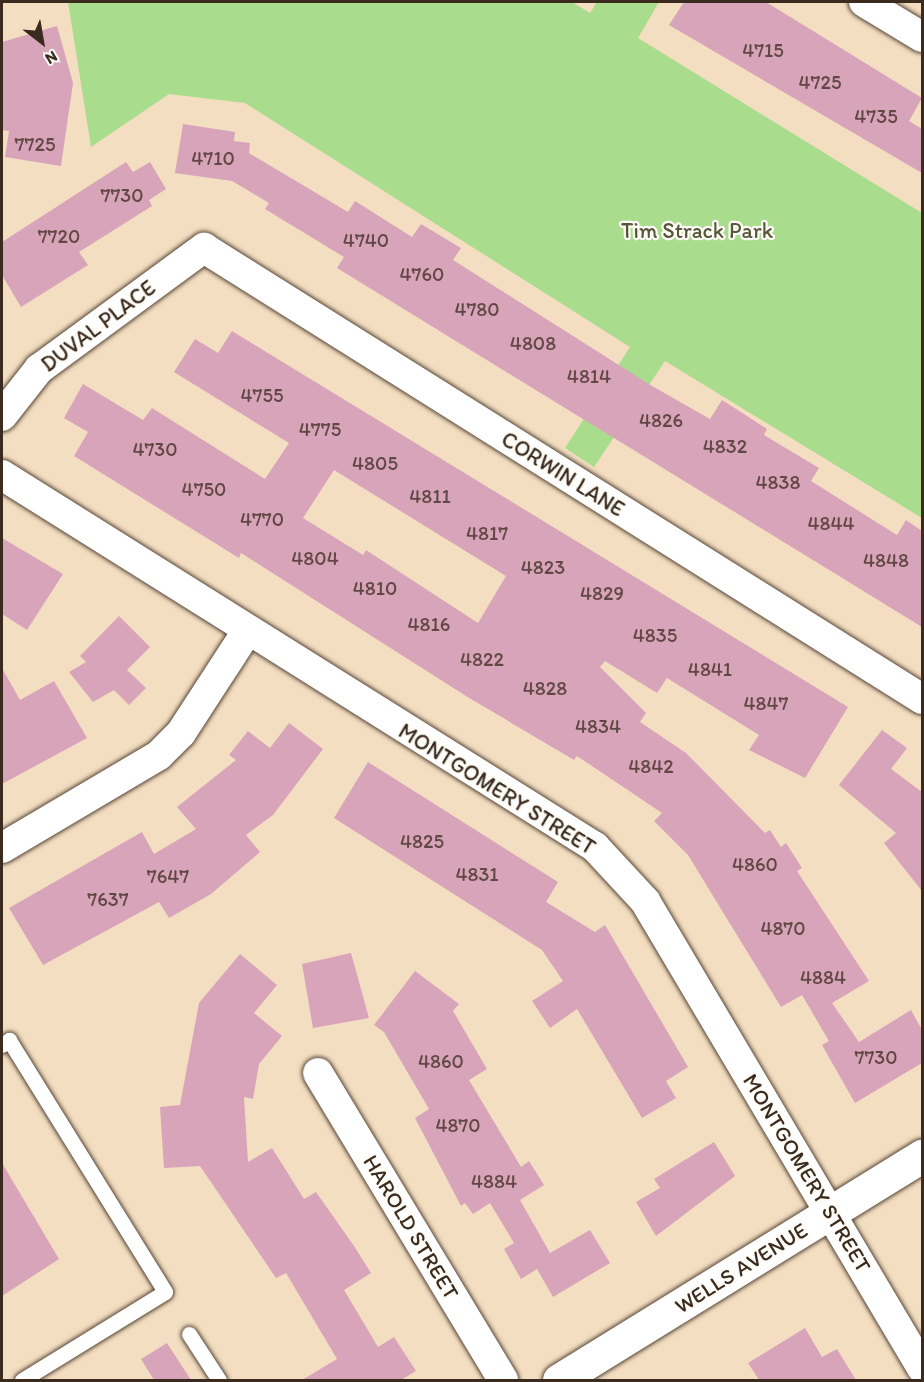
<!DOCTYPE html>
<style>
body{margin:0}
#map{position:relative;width:924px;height:1382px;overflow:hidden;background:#f3dec1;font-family:Itim,sans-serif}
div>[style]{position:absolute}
.green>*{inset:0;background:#a9dc8c}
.building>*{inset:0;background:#d8a4b9}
.roads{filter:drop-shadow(0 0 2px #574536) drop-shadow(0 0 2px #574536)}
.service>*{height:15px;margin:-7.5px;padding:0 7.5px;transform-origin:7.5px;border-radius:7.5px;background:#fff}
.minor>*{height:30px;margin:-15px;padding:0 15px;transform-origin:15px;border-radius:15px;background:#fff}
.secondary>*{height:33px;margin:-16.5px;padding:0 16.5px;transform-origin:16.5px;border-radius:16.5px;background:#fff}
span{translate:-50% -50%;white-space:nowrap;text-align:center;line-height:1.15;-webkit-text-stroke:4.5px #fdfcf7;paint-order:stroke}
.number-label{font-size:20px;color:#624845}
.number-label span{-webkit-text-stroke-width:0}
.park-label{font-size:22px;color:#56563a}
.street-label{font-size:22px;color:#3b2a1e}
.frame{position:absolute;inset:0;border:3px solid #3b2a1e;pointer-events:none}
.north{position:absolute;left:12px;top:12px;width:60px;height:60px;-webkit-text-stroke:4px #fdfcf7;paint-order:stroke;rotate:149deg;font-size:16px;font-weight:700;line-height:24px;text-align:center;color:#3b2a1e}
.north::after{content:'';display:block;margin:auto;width:21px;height:27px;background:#3b2a1e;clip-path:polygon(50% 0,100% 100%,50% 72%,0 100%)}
</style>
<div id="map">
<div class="green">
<i style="clip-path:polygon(68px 2px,572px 2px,590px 13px,597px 2px,659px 2px,638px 38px,922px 213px,922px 518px,665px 361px,594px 467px,565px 448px,630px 347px,245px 103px,169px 94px,91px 147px)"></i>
</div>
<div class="building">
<i style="clip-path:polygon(684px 2px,766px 2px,922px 98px,909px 121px,922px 129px,922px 173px,669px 25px)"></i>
<i style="clip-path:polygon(57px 26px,73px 83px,61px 166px,5px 157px,9px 131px,2px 130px,2px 42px)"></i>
<i style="clip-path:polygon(183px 124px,235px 132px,234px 141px,250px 143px,249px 153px,348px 212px,355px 201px,412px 237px,421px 224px,461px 248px,453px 260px,652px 386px,710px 419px,722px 400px,767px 429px,764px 435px,819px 468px,811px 481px,897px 535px,906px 520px,922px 531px,922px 627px,337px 268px,344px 257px,265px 209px,269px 203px,232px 181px,175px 173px)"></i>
<i style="clip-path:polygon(126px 162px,133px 172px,150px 162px,166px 189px,149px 200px,152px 206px,79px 252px,88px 265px,21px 307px,2px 275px,2px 242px)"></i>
<i style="clip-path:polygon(evenodd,232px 331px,848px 707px,805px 778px,749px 750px,759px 735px,667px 678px,657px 693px,605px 661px,600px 667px,646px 713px,640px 722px,686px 753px,765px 833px,770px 830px,781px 847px,786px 843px,802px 868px,797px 871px,869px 981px,832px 1003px,859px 1042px,911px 1010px,922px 1030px,922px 1063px,855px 1103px,822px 1045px,829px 1041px,802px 995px,781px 1007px,688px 855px,654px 821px,662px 813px,577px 756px,574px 760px,466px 696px,241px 553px,239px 558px,74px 456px,88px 432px,64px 418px,83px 384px,143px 420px,152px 408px,265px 479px,289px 443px,174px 372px,195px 339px,218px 353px,232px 331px,334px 470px,506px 576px,478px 623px,366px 550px,363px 555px,303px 518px,334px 470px)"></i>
<i style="clip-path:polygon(2px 538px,63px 574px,27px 630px,2px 614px)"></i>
<i style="clip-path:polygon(119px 616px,150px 647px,127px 670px,146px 688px,129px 705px,114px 690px,93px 702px,69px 672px,86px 662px,80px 656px)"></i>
<i style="clip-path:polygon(2px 668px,20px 700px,54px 681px,87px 738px,2px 784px)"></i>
<i style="clip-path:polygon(289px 723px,323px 749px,273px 815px,246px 835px,260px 852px,211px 894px,169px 918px,159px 902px,43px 965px,9px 908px,142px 832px,154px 854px,196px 829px,177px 807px,236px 760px,229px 755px,248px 731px,270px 748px)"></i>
<i style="clip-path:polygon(882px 730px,907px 748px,891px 769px,922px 792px,922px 891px,884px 843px,896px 833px,839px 785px)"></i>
<i style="clip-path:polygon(368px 762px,558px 882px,546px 902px,595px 932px,605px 925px,688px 1067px,666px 1081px,676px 1098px,642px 1118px,577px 1009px,550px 1028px,532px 1001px,563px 981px,542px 950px,334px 818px)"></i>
<i style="clip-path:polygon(351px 953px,369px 1018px,313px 1028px,302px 964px)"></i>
<i style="clip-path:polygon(240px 954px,277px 985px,254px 1013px,282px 1036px,259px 1064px,253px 1099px,244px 1097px,248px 1162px,272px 1148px,304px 1199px,316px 1192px,354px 1246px,371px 1273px,344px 1290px,378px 1347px,394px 1337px,416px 1371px,401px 1380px,302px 1380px,337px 1359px,286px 1273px,276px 1278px,200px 1166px,164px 1168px,160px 1107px,180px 1105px,199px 1003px)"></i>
<i style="clip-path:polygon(415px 971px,459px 1004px,453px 1011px,487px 1069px,469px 1080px,521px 1167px,529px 1161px,544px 1185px,520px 1200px,550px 1253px,590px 1230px,610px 1263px,553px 1297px,537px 1269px,521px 1279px,504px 1249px,514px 1243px,490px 1203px,473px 1214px,465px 1203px,461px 1206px,415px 1118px,429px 1109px,384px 1032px,374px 1025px)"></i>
<i style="clip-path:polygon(714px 1142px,735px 1176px,656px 1236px,636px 1202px,660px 1188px,654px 1179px)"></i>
<i style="clip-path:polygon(2px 1163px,59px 1259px,2px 1296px)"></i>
<i style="clip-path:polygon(805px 1328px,822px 1357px,837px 1349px,856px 1380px,759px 1380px,748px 1363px)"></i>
<i style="clip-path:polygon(167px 1343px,191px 1380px,154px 1380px,141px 1359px)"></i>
</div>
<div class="roads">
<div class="service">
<i style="left:2px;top:1045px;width:9px;rotate:-36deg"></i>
<i style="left:9px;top:1040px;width:296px;rotate:58.2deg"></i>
<i style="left:165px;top:1292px;width:168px;rotate:148.4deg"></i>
<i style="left:189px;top:1334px;width:55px;rotate:56.9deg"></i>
</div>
<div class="minor">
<i style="left:864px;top:2px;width:68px;rotate:31.1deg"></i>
<i style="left:2px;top:416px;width:60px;rotate:-51.8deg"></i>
<i style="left:39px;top:369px;width:205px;rotate:-36.3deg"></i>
<i style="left:204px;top:248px;width:848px;rotate:32.13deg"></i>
<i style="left:2px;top:475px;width:700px;rotate:32.1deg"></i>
<i style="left:595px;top:847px;width:74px;rotate:47.2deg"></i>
<i style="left:645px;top:901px;width:543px;rotate:59.33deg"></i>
<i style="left:2px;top:848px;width:182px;rotate:-30.6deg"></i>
<i style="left:159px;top:755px;width:31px;rotate:-45deg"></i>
<i style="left:181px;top:733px;width:119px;rotate:-57deg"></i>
<i style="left:318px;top:1073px;width:358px;rotate:58.9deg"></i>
</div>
<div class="secondary">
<i style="left:559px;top:1380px;width:427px;rotate:-31.7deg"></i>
</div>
</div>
<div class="number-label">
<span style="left:763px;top:50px">4715</span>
<span style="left:820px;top:82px">4725</span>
<span style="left:876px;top:116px">4735</span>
<span style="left:35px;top:144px">7725</span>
<span style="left:213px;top:158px">4710</span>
<span style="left:122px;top:195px">7730</span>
<span style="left:59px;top:236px">7720</span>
<span style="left:366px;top:240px">4740</span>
<span style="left:422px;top:274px">4760</span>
<span style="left:477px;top:309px">4780</span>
<span style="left:533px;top:343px">4808</span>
<span style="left:589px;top:376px">4814</span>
<span style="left:262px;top:395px">4755</span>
<span style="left:661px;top:420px">4826</span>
<span style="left:320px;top:429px">4775</span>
<span style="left:725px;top:446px">4832</span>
<span style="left:155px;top:449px">4730</span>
<span style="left:375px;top:463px">4805</span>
<span style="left:778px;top:482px">4838</span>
<span style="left:204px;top:489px">4750</span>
<span style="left:430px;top:496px">4811</span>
<span style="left:262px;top:519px">4770</span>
<span style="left:831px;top:523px">4844</span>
<span style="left:487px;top:533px">4817</span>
<span style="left:315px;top:558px">4804</span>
<span style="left:886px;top:560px">4848</span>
<span style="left:543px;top:567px">4823</span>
<span style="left:375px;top:588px">4810</span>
<span style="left:602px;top:593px">4829</span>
<span style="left:429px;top:624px">4816</span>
<span style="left:655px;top:635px">4835</span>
<span style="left:482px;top:659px">4822</span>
<span style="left:710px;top:669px">4841</span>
<span style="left:545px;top:688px">4828</span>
<span style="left:766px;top:703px">4847</span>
<span style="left:598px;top:726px">4834</span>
<span style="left:651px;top:766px">4842</span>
<span style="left:422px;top:841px">4825</span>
<span style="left:755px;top:864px">4860</span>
<span style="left:477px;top:874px">4831</span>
<span style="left:168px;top:876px">7647</span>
<span style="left:108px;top:899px">7637</span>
<span style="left:783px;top:928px">4870</span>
<span style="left:823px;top:977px">4884</span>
<span style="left:876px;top:1057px">7730</span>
<span style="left:441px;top:1061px">4860</span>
<span style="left:458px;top:1125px">4870</span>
<span style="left:494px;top:1181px">4884</span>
</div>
<div class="park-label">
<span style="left:697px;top:231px">Tim Strack Park</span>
</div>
<div class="street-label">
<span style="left:98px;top:326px;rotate:-37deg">DUVAL PLACE</span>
<span style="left:563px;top:474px;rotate:32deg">CORWIN LANE</span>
<span style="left:497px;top:789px;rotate:32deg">MONTGOMERY STREET</span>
<span style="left:807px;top:1173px;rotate:59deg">MONTGOMERY STREET</span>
<span style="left:411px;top:1227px;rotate:59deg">HAROLD STREET</span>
<span style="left:741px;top:1268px;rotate:-32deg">WELLS AVENUE</span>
</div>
<div class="frame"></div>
<div class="north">N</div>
</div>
